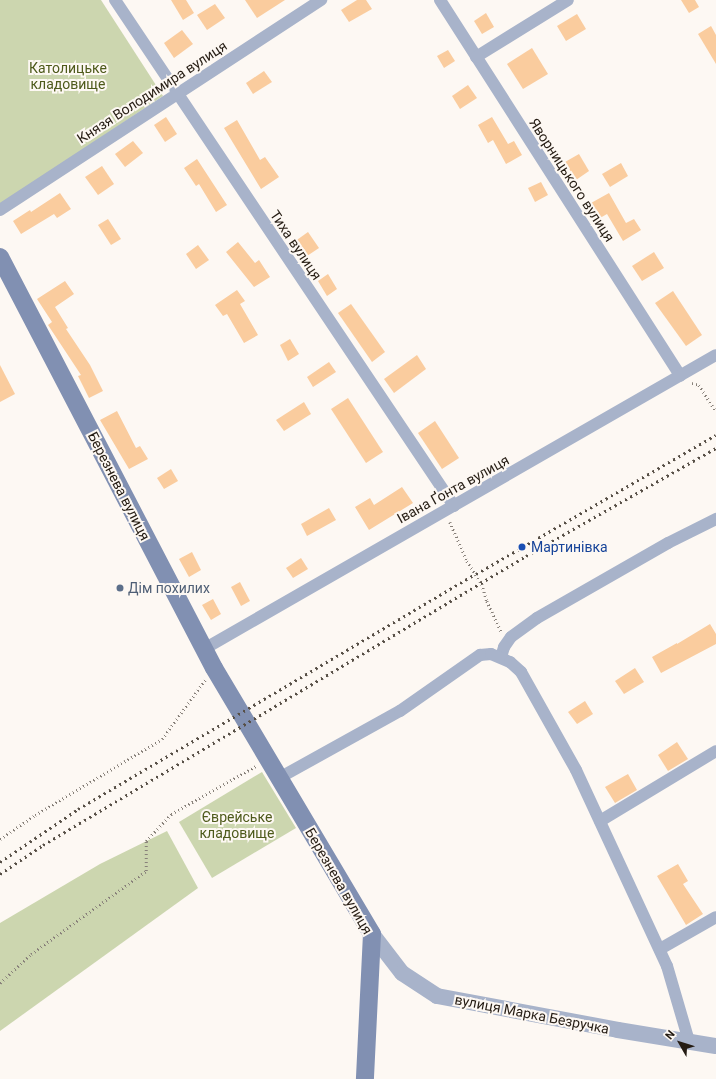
<!DOCTYPE html>
<meta charset="utf-8">
<style>
body{margin:0}
#map{position:relative;width:716px;height:1079px;overflow:hidden;background:#fdf8f3;font-family:Roboto,sans-serif}
div>[style]{position:absolute}
.green>*{inset:0;background:#ccd6af}
.building>*{inset:0;background:#facc9e}
.path>*{height:2.5px;margin-top:-1.25px;transform-origin:0;background:repeating-linear-gradient(90deg,#88817a 0 1px,transparent 0 4px)}
.minor>*{height:12px;margin:-6px;padding:0 6px;transform-origin:6px;border-radius:6px;background:#a8b3ca}
.tertiary>*{height:16px;margin:-8px;padding:0 8px;transform-origin:8px;border-radius:8px;background:#a8b3ca}
.secondary>*{height:18px;margin:-9px;padding:0 9px;transform-origin:9px;border-radius:9px;background:#8190b2}
.rail>*{height:3px;margin-top:-1.5px;transform-origin:0;background:repeating-linear-gradient(90deg,#574f46 0 2px,transparent 0 6px)}
.dots>*{width:11px;height:11px;translate:-50% -50%;box-sizing:border-box;border:2px solid #fdf8f3;border-radius:50%}
span{translate:-50% -50%;white-space:nowrap;text-align:center;line-height:1.15;-webkit-text-stroke:4px #fdf8f3;paint-order:stroke}
.park-label{font-size:14px;color:#4e5a1b}
.street-label{font-size:14px;color:#251c13}
.transit-label{font-size:14px;color:#164399}
.left{translate:0 -50%;text-align:left}
.service-label{font-size:14px;color:#4e5e75}
.north{position:absolute;left:660px;top:1023px;width:40px;height:40px;-webkit-text-stroke:3px #fdf8f3;paint-order:stroke;rotate:309deg;font-size:11px;font-weight:700;line-height:16px;text-align:center;color:#251c13}
.north::after{content:'';display:block;margin:auto;width:14px;height:18px;background:#251c13;clip-path:polygon(50% 0,100% 100%,50% 72%,0 100%)}
</style>
<div id="map">
<div class="green">
<i style="clip-path:polygon(0 0,101px 0,163px 96px,0 205px)"></i>
<i style="clip-path:polygon(262px 772px,296px 828px,212px 878px,179px 822px)"></i>
<i style="clip-path:polygon(167px 831px,198px 888px,0 1031px,0 923px,100px 864px)"></i>
</div>
<div class="building">
<i style="clip-path:polygon(171px 0,186px 0,194px 13px,183px 20px)"></i>
<i style="clip-path:polygon(245px 0,285px 0,257px 18px)"></i>
<i style="clip-path:polygon(357px 0,366px 0,372px 9px,349px 22px,341px 10px)"></i>
<i style="clip-path:polygon(681px 0,695px 0,699px 7px,689px 13px)"></i>
<i style="clip-path:polygon(215px 4px,225px 18px,207px 30px,197px 15px)"></i>
<i style="clip-path:polygon(486px 13px,494px 27px,482px 34px,474px 21px)"></i>
<i style="clip-path:polygon(577px 14px,586px 29px,566px 41px,557px 26px)"></i>
<i style="clip-path:polygon(711px 26px,716px 35px,716px 64px,698px 34px)"></i>
<i style="clip-path:polygon(182px 30px,193px 44px,174px 58px,164px 43px)"></i>
<i style="clip-path:polygon(532px 48px,548px 74px,523px 89px,507px 64px)"></i>
<i style="clip-path:polygon(448px 50px,455px 61px,444px 68px,437px 56px)"></i>
<i style="clip-path:polygon(264px 71px,272px 82px,253px 94px,246px 83px)"></i>
<i style="clip-path:polygon(468px 85px,477px 98px,460px 109px,452px 96px)"></i>
<i style="clip-path:polygon(166px 117px,177px 134px,165px 142px,154px 125px)"></i>
<i style="clip-path:polygon(492px 117px,508px 144px,514px 141px,522px 155px,506px 164px,493px 140px,488px 143px,478px 125px)"></i>
<i style="clip-path:polygon(237px 120px,260px 160px,265px 157px,279px 177px,261px 189px,224px 128px)"></i>
<i style="clip-path:polygon(133px 141px,143px 153px,125px 167px,115px 154px)"></i>
<i style="clip-path:polygon(579px 154px,589px 171px,576px 180px,565px 162px)"></i>
<i style="clip-path:polygon(197px 159px,227px 205px,216px 212px,199px 184px,196px 186px,184px 168px)"></i>
<i style="clip-path:polygon(621px 163px,628px 176px,610px 187px,602px 174px)"></i>
<i style="clip-path:polygon(102px 166px,114px 184px,98px 195px,85px 177px)"></i>
<i style="clip-path:polygon(541px 182px,548px 195px,535px 202px,528px 188px)"></i>
<i style="clip-path:polygon(60px 193px,71px 209px,57px 218px,54px 214px,21px 234px,13px 221px,30px 210px,31px 212px)"></i>
<i style="clip-path:polygon(609px 193px,626px 223px,634px 219px,641px 230px,623px 241px,607px 214px,600px 218px,591px 203px)"></i>
<i style="clip-path:polygon(108px 219px,121px 239px,111px 245px,98px 225px)"></i>
<i style="clip-path:polygon(308px 232px,319px 248px,304px 258px,294px 242px)"></i>
<i style="clip-path:polygon(238px 242px,255px 263px,259px 260px,270px 277px,254px 287px,226px 252px)"></i>
<i style="clip-path:polygon(198px 245px,209px 260px,196px 269px,186px 254px)"></i>
<i style="clip-path:polygon(654px 252px,664px 268px,642px 281px,632px 266px)"></i>
<i style="clip-path:polygon(328px 274px,337px 289px,327px 296px,318px 281px)"></i>
<i style="clip-path:polygon(65px 281px,74px 294px,55px 307px,68px 328px,66px 329px,90px 365px,103px 391px,89px 398px,78px 376px,81px 375px,48px 325px,52px 322px,37px 299px)"></i>
<i style="clip-path:polygon(237px 290px,245px 301px,240px 304px,258px 335px,244px 343px,227px 314px,223px 316px,215px 305px)"></i>
<i style="clip-path:polygon(673px 291px,702px 335px,686px 346px,655px 303px)"></i>
<i style="clip-path:polygon(351px 304px,385px 352px,372px 362px,338px 313px)"></i>
<i style="clip-path:polygon(290px 339px,299px 354px,288px 361px,280px 345px)"></i>
<i style="clip-path:polygon(417px 355px,426px 369px,394px 393px,384px 379px)"></i>
<i style="clip-path:polygon(329px 362px,336px 372px,313px 387px,307px 377px)"></i>
<i style="clip-path:polygon(0 365px,15px 394px,0 402px)"></i>
<i style="clip-path:polygon(348px 398px,383px 452px,366px 463px,331px 409px)"></i>
<i style="clip-path:polygon(304px 402px,311px 414px,284px 431px,276px 420px)"></i>
<i style="clip-path:polygon(117px 411px,136px 448px,140px 446px,148px 459px,129px 469px,100px 420px)"></i>
<i style="clip-path:polygon(435px 421px,459px 458px,442px 469px,418px 433px)"></i>
<i style="clip-path:polygon(171px 469px,178px 481px,164px 489px,157px 478px)"></i>
<i style="clip-path:polygon(402px 487px,413px 503px,369px 530px,355px 507px,370px 498px,374px 505px)"></i>
<i style="clip-path:polygon(329px 508px,336px 520px,307px 536px,301px 524px)"></i>
<i style="clip-path:polygon(192px 552px,201px 570px,189px 577px,179px 559px)"></i>
<i style="clip-path:polygon(301px 558px,308px 569px,293px 578px,286px 568px)"></i>
<i style="clip-path:polygon(240px 582px,250px 601px,241px 606px,231px 587px)"></i>
<i style="clip-path:polygon(213px 599px,221px 614px,211px 620px,202px 605px)"></i>
<i style="clip-path:polygon(710px 624px,716px 634px,716px 644px,661px 673px,652px 657px,677px 643px,677px 644px)"></i>
<i style="clip-path:polygon(635px 668px,644px 682px,624px 694px,615px 681px)"></i>
<i style="clip-path:polygon(585px 701px,593px 714px,577px 724px,568px 712px)"></i>
<i style="clip-path:polygon(677px 742px,688px 759px,668px 771px,658px 755px)"></i>
<i style="clip-path:polygon(628px 774px,637px 790px,615px 803px,605px 787px)"></i>
<i style="clip-path:polygon(678px 864px,688px 881px,683px 884px,703px 914px,686px 925px,657px 876px)"></i>
</div>
<div class="path">
<i style="left:692px;top:383px;width:7px;rotate:16deg"></i>
<i style="left:699px;top:385px;width:31px;rotate:57deg"></i>
<i style="left:450px;top:522px;width:43px;rotate:66.4deg"></i>
<i style="left:467px;top:561px;width:27px;rotate:57deg"></i>
<i style="left:482px;top:584px;width:18px;rotate:74deg"></i>
<i style="left:487px;top:601px;width:33px;rotate:65deg"></i>
<i style="left:0;top:839px;width:42px;rotate:-34.4deg"></i>
<i style="left:35px;top:815px;width:148px;rotate:-30.9deg"></i>
<i style="left:162px;top:739px;width:73px;rotate:-53.9deg"></i>
<i style="left:0;top:983px;width:42px;rotate:-43.1deg"></i>
<i style="left:31px;top:954px;width:142px;rotate:-35.8deg"></i>
<i style="left:146px;top:871px;width:30px;rotate:-90deg"></i>
<i style="left:146px;top:841px;width:37px;rotate:-47deg"></i>
<i style="left:171px;top:814px;width:98px;rotate:-29.5deg"></i>
</div>
<div class="minor">
<i style="left:115px;top:0;width:609px;rotate:56.18deg"></i>
<i style="left:440px;top:0;width:446px;rotate:57.4deg"></i>
<i style="left:476px;top:57px;width:108px;rotate:-31.8deg"></i>
<i style="left:0;top:210px;width:384px;rotate:-33.2deg"></i>
<i style="left:204px;top:649px;width:590px;rotate:-29.87deg"></i>
<i style="left:501px;top:657px;width:10px;rotate:-73deg"></i>
<i style="left:504px;top:647px;width:12px;rotate:-55deg"></i>
<i style="left:511px;top:637px;width:32px;rotate:-36deg"></i>
<i style="left:537px;top:618px;width:151px;rotate:-29.8deg"></i>
<i style="left:668px;top:543px;width:54px;rotate:-26.6deg"></i>
<i style="left:279px;top:778px;width:138px;rotate:-29deg"></i>
<i style="left:400px;top:711px;width:98px;rotate:-35deg"></i>
<i style="left:480px;top:655px;width:11px;rotate:-5deg"></i>
<i style="left:491px;top:654px;width:21px;rotate:23deg"></i>
<i style="left:510px;top:662px;width:15px;rotate:42deg"></i>
<i style="left:521px;top:672px;width:112px;rotate:60.7deg"></i>
<i style="left:576px;top:770px;width:216px;rotate:65.1deg"></i>
<i style="left:667px;top:966px;width:78px;rotate:73.7deg"></i>
<i style="left:600px;top:821px;width:135px;rotate:-31.1deg"></i>
<i style="left:660px;top:949px;width:64px;rotate:-29.7deg"></i>
</div>
<div class="tertiary">
<i style="left:372px;top:934px;width:49px;rotate:52.4deg"></i>
<i style="left:402px;top:973px;width:42px;rotate:33.3deg"></i>
<i style="left:437px;top:996px;width:184px;rotate:10.6deg"></i>
<i style="left:618px;top:1030px;width:99px;rotate:9.3deg"></i>
</div>
<div class="secondary">
<i style="left:0;top:257px;width:463px;rotate:62.5deg"></i>
<i style="left:214px;top:668px;width:309px;rotate:59.3deg"></i>
<i style="left:372px;top:934px;width:145px;rotate:92.8deg"></i>
</div>
<div class="rail">
<i style="left:0;top:862px;width:94px;rotate:-34.2deg"></i>
<i style="left:78px;top:809px;width:462px;rotate:-30.6deg"></i>
<i style="left:476px;top:574px;width:277px;rotate:-30.1deg"></i>
<i style="left:0;top:874px;width:52px;rotate:-34deg"></i>
<i style="left:43px;top:845px;width:563px;rotate:-30.89deg"></i>
<i style="left:526px;top:556px;width:219px;rotate:-29.6deg"></i>
</div>
<div class="dots">
<i style="left:522px;top:547px;background:#1a4fb4"></i>
<i style="left:120px;top:588px;background:#5c6f8a"></i>
</div>
<div class="park-label">
<span style="left:68px;top:76px">Католицьке<br>кладовище</span>
<span style="left:237px;top:825px">Єврейське<br>кладовище</span>
</div>
<div class="street-label">
<span style="left:152px;top:92px;rotate:-33deg">Князя Володимира вулиця</span>
<span style="left:572px;top:180px;rotate:57deg">Яворницького вулиця</span>
<span style="left:296px;top:245px;rotate:56deg">Тиха вулиця</span>
<span style="left:119px;top:486px;rotate:63deg">Березнева вулиця</span>
<span style="left:453px;top:489px;rotate:-29deg">Івана Ґонта вулиця</span>
<span style="left:339px;top:881px;rotate:60deg">Березнева вулиця</span>
<span style="left:532px;top:1014px;rotate:11deg">вулиця Марка Безручка</span>
</div>
<div class="transit-label">
<span class="left" style="left:531px;top:547px">Мартинівка</span>
</div>
<div class="service-label">
<span class="left" style="left:128px;top:588px">Дiм похилих</span>
</div>
<div class="north">N</div>
</div>
